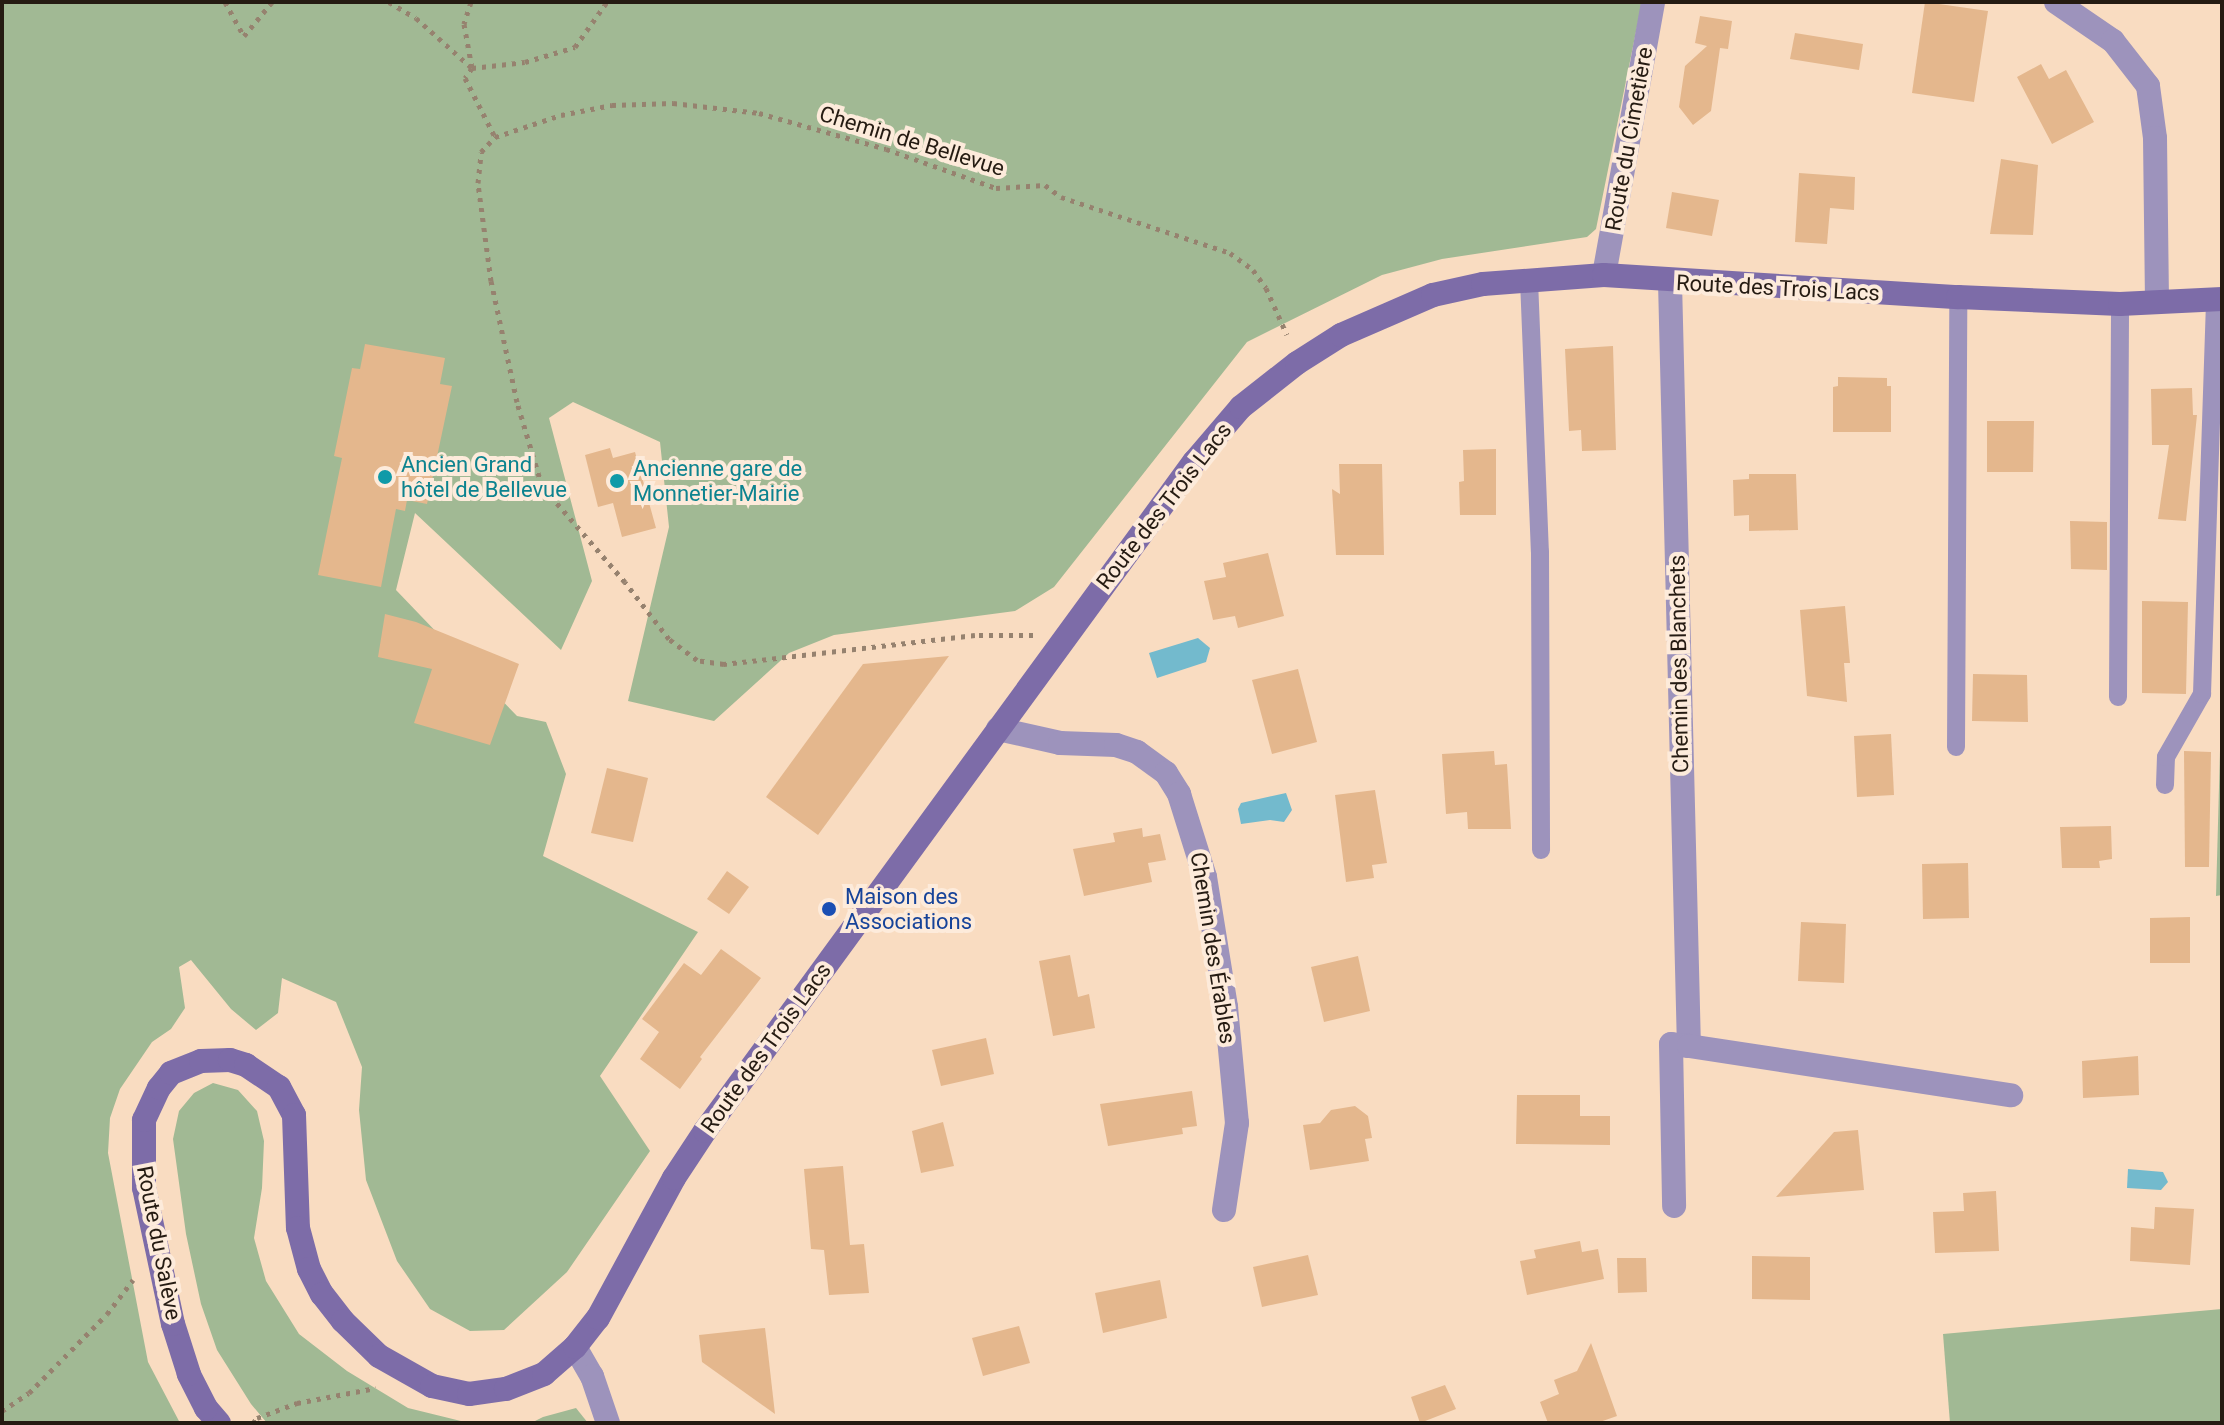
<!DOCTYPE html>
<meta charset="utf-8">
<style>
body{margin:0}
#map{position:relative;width:2224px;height:1425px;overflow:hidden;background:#f9dcc1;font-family:Roboto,sans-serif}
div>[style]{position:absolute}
.green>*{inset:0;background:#a1b994}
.water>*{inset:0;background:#73bacd}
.building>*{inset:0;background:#e4b78d}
.path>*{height:5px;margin-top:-2.5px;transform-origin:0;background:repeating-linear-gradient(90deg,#96826f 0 4px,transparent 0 10px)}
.lane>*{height:18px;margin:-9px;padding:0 9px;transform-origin:9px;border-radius:9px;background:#9d93bc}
.street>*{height:24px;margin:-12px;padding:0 12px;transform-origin:12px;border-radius:12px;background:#9d93bc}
.secondary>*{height:24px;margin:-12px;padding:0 12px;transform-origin:12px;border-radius:12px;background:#7d6ca8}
.dots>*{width:22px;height:22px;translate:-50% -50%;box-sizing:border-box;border:4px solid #fdebdb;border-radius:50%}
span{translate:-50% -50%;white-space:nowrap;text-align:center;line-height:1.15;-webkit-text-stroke:8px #fdebdb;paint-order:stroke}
.street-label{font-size:22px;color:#251b12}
.culture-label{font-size:22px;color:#0d838f}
.left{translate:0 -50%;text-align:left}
.transit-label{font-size:22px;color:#164399}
.frame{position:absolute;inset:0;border:4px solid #251b12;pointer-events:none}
</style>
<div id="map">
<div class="green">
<i style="clip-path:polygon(2px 2px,1642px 2px,1596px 229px,1587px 237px,1442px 259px,1382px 275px,1247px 342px,1054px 587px,1015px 611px,834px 635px,789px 653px,714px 721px,628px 701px,669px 527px,660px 442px,573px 402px,549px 418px,592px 581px,561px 650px,415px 513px,396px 590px,517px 716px,546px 722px,566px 774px,543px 856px,698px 932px,600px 1076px,650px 1151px,567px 1272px,504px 1330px,470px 1331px,430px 1309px,397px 1261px,366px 1180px,359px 1110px,362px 1067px,336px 1002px,282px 978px,278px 1013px,256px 1030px,231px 1009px,191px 960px,179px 967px,185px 1008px,171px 1029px,152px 1042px,120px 1089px,110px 1118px,108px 1153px,148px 1362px,180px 1423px,2px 1423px)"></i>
<i style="clip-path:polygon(2222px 678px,2222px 895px,2216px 896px)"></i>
<i style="clip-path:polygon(213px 1083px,238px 1090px,257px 1111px,264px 1141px,262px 1188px,254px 1238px,266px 1281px,299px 1334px,347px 1371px,408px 1408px,469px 1423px,267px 1423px,251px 1404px,217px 1350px,201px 1304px,186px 1234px,173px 1139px,179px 1111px,194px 1093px)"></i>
<i style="clip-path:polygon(2222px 1309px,2222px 1423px,1950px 1423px,1943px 1334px)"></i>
<i style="clip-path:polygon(576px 1408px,588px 1423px,531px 1423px,543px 1417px)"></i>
</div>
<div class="water">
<i style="clip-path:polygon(1198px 638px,1210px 648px,1206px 662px,1157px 678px,1149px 653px)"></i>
<i style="clip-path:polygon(1286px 793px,1292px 810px,1284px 822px,1270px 820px,1241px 824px,1238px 809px,1241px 803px)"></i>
<i style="clip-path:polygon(2128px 1169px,2163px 1172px,2168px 1182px,2161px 1190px,2127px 1188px)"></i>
</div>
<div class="building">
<i style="clip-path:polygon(1925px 2px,1988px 11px,1974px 102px,1912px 93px)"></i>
<i style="clip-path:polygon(1700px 16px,1732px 21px,1728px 49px,1720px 48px,1711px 111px,1693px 125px,1679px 107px,1685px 66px,1707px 46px,1695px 43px)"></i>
<i style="clip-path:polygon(1795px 33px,1863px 44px,1859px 70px,1790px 59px)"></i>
<i style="clip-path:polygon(2041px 64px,2049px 79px,2066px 70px,2094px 122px,2052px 144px,2017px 77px)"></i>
<i style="clip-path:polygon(2001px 159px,2038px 165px,2033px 235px,1990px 234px)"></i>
<i style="clip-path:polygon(1799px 173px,1855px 177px,1854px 210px,1830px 208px,1827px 244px,1795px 242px)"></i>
<i style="clip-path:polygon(1672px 192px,1719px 200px,1712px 236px,1666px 228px)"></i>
<i style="clip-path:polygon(365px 344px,445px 358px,440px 384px,452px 386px,427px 504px,407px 500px,405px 511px,396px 509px,381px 587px,318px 575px,342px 458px,334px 456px,352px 368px,360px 369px)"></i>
<i style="clip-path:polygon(1613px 346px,1616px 450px,1582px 451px,1581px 430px,1569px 431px,1565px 349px)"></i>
<i style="clip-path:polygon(1838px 377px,1887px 378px,1887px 386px,1891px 386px,1891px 432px,1833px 432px,1833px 387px,1838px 386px)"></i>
<i style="clip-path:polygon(2192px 388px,2193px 415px,2197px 415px,2186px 521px,2158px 519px,2169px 445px,2152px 445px,2151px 389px)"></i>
<i style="clip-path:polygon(1987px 421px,2034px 421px,2033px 472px,1987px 472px)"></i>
<i style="clip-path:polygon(610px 448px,613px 458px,635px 452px,656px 528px,622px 537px,613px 503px,598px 507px,585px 455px)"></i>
<i style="clip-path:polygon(1496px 449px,1496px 515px,1460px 515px,1459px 482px,1464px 481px,1463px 450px)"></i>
<i style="clip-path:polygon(1339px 464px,1382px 464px,1384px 555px,1336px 555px,1332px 489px,1340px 494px)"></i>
<i style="clip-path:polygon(1749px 474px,1796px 474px,1798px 530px,1749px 531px,1749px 515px,1734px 516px,1733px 480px,1749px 479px)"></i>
<i style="clip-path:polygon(2070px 521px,2107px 522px,2107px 570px,2071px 569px)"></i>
<i style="clip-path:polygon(1268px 553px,1284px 616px,1238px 628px,1235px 616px,1213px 620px,1204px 581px,1226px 577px,1223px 563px)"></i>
<i style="clip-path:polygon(2142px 601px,2188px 602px,2186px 694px,2142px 693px)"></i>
<i style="clip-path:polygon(1845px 606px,1850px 663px,1844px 663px,1847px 702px,1807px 696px,1800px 610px)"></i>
<i style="clip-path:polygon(385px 614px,416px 622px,519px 664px,490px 745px,414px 723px,432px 669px,378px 657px)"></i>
<i style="clip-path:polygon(949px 656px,818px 835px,766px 797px,863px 664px)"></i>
<i style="clip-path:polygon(1298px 669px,1317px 742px,1272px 754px,1252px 680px)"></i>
<i style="clip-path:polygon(1973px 674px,2027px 675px,2028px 722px,1972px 721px)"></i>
<i style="clip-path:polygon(1891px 734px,1894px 795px,1857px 797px,1854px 736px)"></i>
<i style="clip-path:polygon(1494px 751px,1495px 765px,1507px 764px,1511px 829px,1468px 829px,1467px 812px,1446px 814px,1442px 754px)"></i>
<i style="clip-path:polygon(2184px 751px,2211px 752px,2209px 867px,2185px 867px)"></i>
<i style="clip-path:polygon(607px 768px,648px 778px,633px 842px,591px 833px)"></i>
<i style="clip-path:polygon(1375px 790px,1387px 863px,1372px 865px,1374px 878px,1346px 882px,1335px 795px)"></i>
<i style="clip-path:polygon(2111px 826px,2112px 859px,2099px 861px,2100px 868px,2062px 868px,2060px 827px)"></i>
<i style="clip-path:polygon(1142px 828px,1143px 837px,1160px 834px,1166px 860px,1148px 863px,1152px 882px,1084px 896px,1073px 849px,1115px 842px,1113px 833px)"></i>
<i style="clip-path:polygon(1968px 863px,1969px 918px,1923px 919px,1922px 864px)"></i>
<i style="clip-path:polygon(727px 871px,749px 887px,729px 914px,707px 899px)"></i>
<i style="clip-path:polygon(2190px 917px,2190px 963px,2150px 963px,2150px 918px)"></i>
<i style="clip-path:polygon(1801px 922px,1846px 924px,1844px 983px,1798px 981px)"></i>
<i style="clip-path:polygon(721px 949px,761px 978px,700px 1057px,702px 1059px,680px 1089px,640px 1059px,659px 1032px,642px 1019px,684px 963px,701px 975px)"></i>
<i style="clip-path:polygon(1070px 955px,1078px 997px,1089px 994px,1095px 1028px,1053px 1036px,1039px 961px)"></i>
<i style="clip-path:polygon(1358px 956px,1370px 1011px,1324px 1022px,1311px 967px)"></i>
<i style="clip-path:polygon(986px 1038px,994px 1074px,941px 1086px,932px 1050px)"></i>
<i style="clip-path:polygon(2138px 1056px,2139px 1095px,2083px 1098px,2082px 1061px)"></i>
<i style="clip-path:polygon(1192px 1091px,1197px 1126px,1182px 1128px,1183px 1134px,1108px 1146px,1100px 1104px)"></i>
<i style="clip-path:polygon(1517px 1095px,1580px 1095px,1580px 1116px,1610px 1116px,1610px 1145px,1516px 1144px)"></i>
<i style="clip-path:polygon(1355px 1106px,1368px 1116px,1372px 1138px,1365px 1139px,1369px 1161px,1310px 1170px,1303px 1125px,1320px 1123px,1331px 1110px)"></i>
<i style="clip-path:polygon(943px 1122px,954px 1166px,921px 1173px,912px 1131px)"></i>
<i style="clip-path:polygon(1858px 1130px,1864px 1190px,1776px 1197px,1834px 1132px)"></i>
<i style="clip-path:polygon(843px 1166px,850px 1245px,864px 1244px,869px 1293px,829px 1295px,824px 1250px,811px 1249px,804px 1169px)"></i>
<i style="clip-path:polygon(1996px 1191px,1999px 1251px,1935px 1253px,1933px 1212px,1964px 1211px,1963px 1193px)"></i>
<i style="clip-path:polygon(2155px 1207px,2194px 1209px,2190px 1265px,2130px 1261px,2131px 1227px,2154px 1229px)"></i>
<i style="clip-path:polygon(1580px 1241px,1582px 1252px,1598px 1249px,1604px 1279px,1527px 1295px,1520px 1261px,1536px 1258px,1534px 1250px)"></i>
<i style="clip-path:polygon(1308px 1255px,1318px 1295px,1262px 1307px,1253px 1267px)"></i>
<i style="clip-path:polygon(1752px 1256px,1810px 1257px,1810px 1300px,1752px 1299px)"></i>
<i style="clip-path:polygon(1617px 1258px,1646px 1258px,1647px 1292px,1618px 1293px)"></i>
<i style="clip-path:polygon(1160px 1280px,1167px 1318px,1103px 1333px,1095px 1293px)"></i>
<i style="clip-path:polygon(1019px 1326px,1030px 1363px,983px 1376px,972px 1338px)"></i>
<i style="clip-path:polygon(765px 1328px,767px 1344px,775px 1414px,702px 1362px,699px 1335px)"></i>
<i style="clip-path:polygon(1591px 1343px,1617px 1416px,1597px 1423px,1548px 1423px,1540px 1402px,1559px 1394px,1554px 1380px,1577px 1371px)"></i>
<i style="clip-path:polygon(1445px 1385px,1456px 1409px,1420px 1423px,1411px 1397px)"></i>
</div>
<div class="path">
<i style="left:225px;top:2px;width:39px;rotate:61deg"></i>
<i style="left:244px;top:36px;width:44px;rotate:-50.5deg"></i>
<i style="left:389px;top:2px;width:31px;rotate:31deg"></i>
<i style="left:416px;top:18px;width:75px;rotate:41.8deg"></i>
<i style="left:472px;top:68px;width:53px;rotate:-6.5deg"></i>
<i style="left:525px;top:62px;width:52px;rotate:-16.7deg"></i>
<i style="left:575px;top:47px;width:55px;rotate:-54.6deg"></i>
<i style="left:471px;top:2px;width:23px;rotate:108deg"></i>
<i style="left:464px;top:24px;width:45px;rotate:79.7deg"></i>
<i style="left:472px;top:68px;width:12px;rotate:125deg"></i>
<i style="left:465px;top:78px;width:66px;rotate:63deg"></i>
<i style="left:1033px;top:635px;width:58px;rotate:180deg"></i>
<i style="left:975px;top:635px;width:253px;rotate:173.4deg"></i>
<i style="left:724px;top:664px;width:27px;rotate:-172deg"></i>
<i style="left:697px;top:660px;width:35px;rotate:-143deg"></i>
<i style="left:669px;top:639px;width:72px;rotate:-127.7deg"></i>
<i style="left:625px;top:582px;width:127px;rotate:-130.8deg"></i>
<i style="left:542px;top:486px;width:88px;rotate:-106.6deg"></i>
<i style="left:517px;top:402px;width:124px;rotate:-102.1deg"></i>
<i style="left:491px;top:281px;width:99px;rotate:-97.6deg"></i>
<i style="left:478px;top:183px;width:31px;rotate:-84deg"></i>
<i style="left:481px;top:152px;width:21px;rotate:-47deg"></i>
<i style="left:495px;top:137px;width:70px;rotate:-18.4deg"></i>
<i style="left:561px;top:115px;width:52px;rotate:-11.1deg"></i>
<i style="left:612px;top:105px;width:61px;rotate:-1.9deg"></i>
<i style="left:673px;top:103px;width:87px;rotate:6.6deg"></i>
<i style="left:759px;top:113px;width:132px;rotate:15.8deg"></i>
<i style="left:886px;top:149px;width:117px;rotate:19.5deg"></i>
<i style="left:996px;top:188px;width:49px;rotate:-3.5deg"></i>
<i style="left:1045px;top:185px;width:20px;rotate:37deg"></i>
<i style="left:1061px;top:197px;width:178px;rotate:18.3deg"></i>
<i style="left:1230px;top:253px;width:29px;rotate:36deg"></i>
<i style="left:1253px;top:270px;width:22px;rotate:54deg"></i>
<i style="left:1266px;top:288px;width:51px;rotate:65.9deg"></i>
<i style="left:2px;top:1411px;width:32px;rotate:-34deg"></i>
<i style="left:29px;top:1393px;width:111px;rotate:-45.4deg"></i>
<i style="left:107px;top:1314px;width:43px;rotate:-52.6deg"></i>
<i style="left:253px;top:1423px;width:6px;rotate:-51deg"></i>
<i style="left:257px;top:1418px;width:43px;rotate:-20.6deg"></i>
<i style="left:297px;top:1403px;width:80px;rotate:-10.8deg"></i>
</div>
<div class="lane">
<i style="left:1529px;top:280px;width:272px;rotate:87.7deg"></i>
<i style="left:1540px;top:552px;width:298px;rotate:89.8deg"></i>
<i style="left:2118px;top:697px;width:393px;rotate:-89.7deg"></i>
<i style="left:1956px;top:747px;width:450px;rotate:-89.7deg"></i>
<i style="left:2165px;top:785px;width:28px;rotate:-88deg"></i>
<i style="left:2166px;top:757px;width:73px;rotate:-60.3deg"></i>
<i style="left:2202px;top:694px;width:394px;rotate:-88.1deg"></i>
</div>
<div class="street">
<i style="left:2056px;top:2px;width:69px;rotate:34.4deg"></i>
<i style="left:2113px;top:41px;width:57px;rotate:52.1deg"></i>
<i style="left:2148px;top:86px;width:52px;rotate:82.3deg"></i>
<i style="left:2155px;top:138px;width:164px;rotate:89.3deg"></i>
<i style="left:1604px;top:275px;width:277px;rotate:-79.8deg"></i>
<i style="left:1670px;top:282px;width:764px;rotate:88.58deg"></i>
<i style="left:1689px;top:1046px;width:18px;rotate:-174deg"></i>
<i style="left:1671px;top:1044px;width:162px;rotate:88.9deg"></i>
<i style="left:998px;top:729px;width:64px;rotate:12.7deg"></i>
<i style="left:1060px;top:743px;width:56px;rotate:2deg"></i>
<i style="left:1116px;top:745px;width:22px;rotate:18deg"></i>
<i style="left:1137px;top:752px;width:36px;rotate:36deg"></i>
<i style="left:1166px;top:773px;width:25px;rotate:58deg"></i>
<i style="left:1179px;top:794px;width:87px;rotate:72.6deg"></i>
<i style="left:1205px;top:877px;width:132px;rotate:80.8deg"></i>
<i style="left:1226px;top:1007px;width:117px;rotate:84.6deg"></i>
<i style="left:1237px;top:1123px;width:88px;rotate:98.5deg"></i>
<i style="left:1689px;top:1046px;width:326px;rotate:8.7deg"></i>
<i style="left:575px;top:1347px;width:34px;rotate:60deg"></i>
<i style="left:592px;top:1376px;width:50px;rotate:71.2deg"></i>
</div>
<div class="secondary">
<i style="left:219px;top:1423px;width:20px;rotate:-131deg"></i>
<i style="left:206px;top:1408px;width:38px;rotate:-117deg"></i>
<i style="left:189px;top:1374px;width:52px;rotate:-107.7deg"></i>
<i style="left:173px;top:1324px;width:139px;rotate:-102deg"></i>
<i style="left:144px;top:1188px;width:68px;rotate:-90deg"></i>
<i style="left:144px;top:1120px;width:35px;rotate:-65deg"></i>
<i style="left:159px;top:1088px;width:19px;rotate:-51deg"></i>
<i style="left:171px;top:1073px;width:32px;rotate:-22deg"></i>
<i style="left:201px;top:1061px;width:29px;rotate:-2deg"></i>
<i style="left:230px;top:1060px;width:17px;rotate:17deg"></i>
<i style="left:246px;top:1065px;width:40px;rotate:34deg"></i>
<i style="left:279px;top:1087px;width:32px;rotate:62deg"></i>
<i style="left:294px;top:1115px;width:113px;rotate:88deg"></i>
<i style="left:298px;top:1228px;width:42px;rotate:75deg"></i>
<i style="left:309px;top:1269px;width:28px;rotate:63deg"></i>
<i style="left:322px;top:1294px;width:34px;rotate:52deg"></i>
<i style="left:343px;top:1321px;width:50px;rotate:44.2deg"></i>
<i style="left:379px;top:1356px;width:61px;rotate:29.5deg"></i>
<i style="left:432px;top:1386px;width:38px;rotate:12deg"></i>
<i style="left:469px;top:1394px;width:37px;rotate:-8deg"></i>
<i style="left:506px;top:1389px;width:41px;rotate:-21.5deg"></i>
<i style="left:544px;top:1374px;width:41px;rotate:-41.1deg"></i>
<i style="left:575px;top:1347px;width:37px;rotate:-52deg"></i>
<i style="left:598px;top:1318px;width:159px;rotate:-61.5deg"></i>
<i style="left:674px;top:1178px;width:56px;rotate:-56.6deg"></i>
<i style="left:705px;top:1131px;width:829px;rotate:-53.84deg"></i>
<i style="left:1194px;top:462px;width:72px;rotate:-49.5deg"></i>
<i style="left:1241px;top:407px;width:71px;rotate:-38.2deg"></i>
<i style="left:1297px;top:363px;width:52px;rotate:-32.5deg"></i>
<i style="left:1341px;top:335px;width:100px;rotate:-23.5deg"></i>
<i style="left:1433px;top:295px;width:51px;rotate:-12.4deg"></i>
<i style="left:1483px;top:284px;width:121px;rotate:-4.3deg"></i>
<i style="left:1604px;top:275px;width:355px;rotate:3.6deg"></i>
<i style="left:1958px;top:297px;width:162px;rotate:2.5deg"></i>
<i style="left:2120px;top:304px;width:102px;rotate:-2.8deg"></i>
</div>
<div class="dots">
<i style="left:385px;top:477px;background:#0f9aa8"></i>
<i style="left:617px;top:481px;background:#0f9aa8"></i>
<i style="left:829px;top:909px;background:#1a4fb4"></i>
</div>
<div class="street-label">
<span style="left:1629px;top:139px;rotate:-80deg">Route du Cimetière</span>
<span style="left:912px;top:141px;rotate:17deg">Chemin de Bellevue</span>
<span style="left:1778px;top:288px;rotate:3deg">Route des Trois Lacs</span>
<span style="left:1164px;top:506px;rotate:-52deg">Route des Trois Lacs</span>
<span style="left:1679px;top:664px;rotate:-91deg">Chemin des Blanchets</span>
<span style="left:1213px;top:948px;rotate:81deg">Chemin des Érables</span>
<span style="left:766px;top:1048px;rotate:-54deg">Route des Trois Lacs</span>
<span style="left:159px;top:1243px;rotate:79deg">Route du Salève</span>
</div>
<div class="culture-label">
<span class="left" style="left:401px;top:477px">Ancien Grand<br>hôtel de Bellevue</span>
<span class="left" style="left:633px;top:481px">Ancienne gare de<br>Monnetier-Mairie</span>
</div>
<div class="transit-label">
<span class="left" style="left:845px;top:909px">Maison des<br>Associations</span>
</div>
<div class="frame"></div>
</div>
